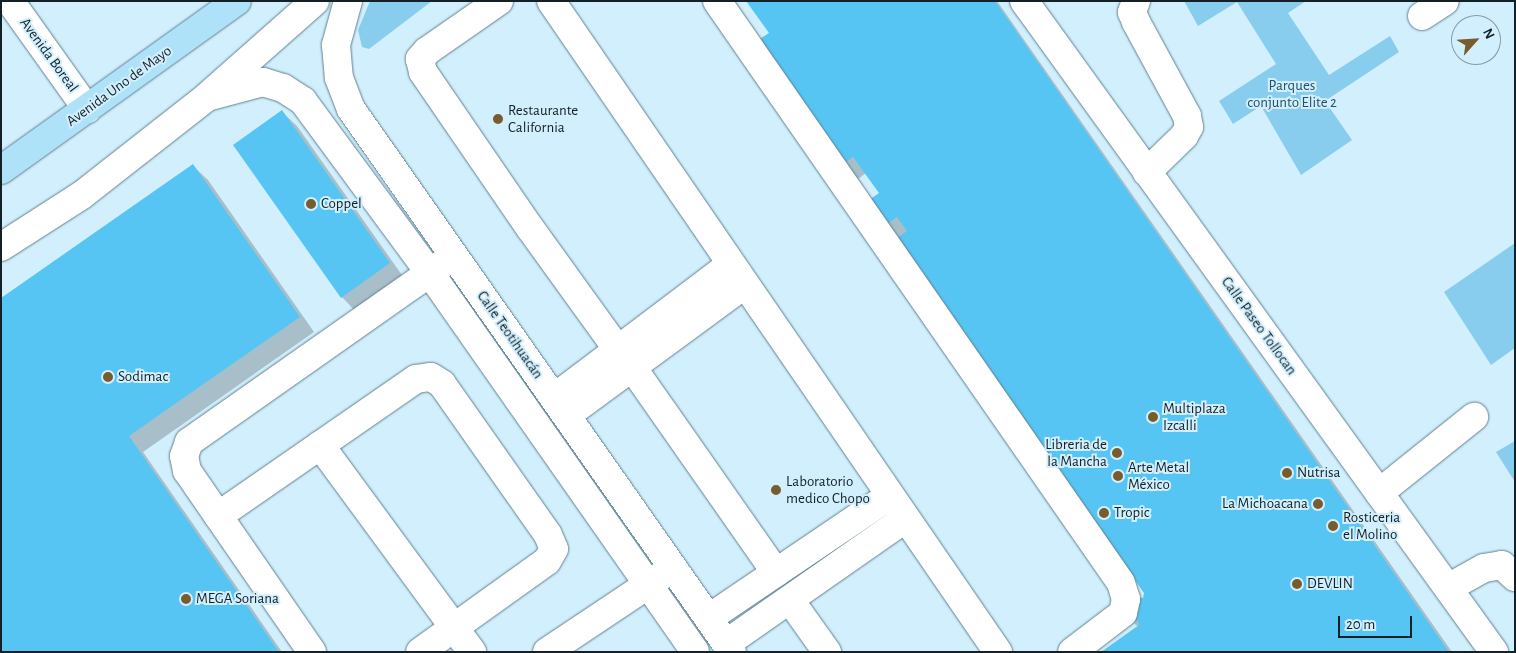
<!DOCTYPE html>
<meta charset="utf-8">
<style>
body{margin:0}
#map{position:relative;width:1516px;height:653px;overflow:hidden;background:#d2effd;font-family:"Alegreya Sans",sans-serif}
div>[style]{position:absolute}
.green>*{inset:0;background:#89cdee}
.shadow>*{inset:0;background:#0003}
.building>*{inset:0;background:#57c5f4}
.roads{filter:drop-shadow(0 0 1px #618292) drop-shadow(0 0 1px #618292)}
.minor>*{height:28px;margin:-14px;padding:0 14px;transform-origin:14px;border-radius:14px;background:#fff}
.major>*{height:28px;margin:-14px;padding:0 14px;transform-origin:14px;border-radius:14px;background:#aee2f9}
.dots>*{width:14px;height:14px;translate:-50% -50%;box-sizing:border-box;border:2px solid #d2effd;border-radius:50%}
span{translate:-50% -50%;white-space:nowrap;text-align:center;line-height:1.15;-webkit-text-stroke:4px #d2effd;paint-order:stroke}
.street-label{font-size:15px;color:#132026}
.park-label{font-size:15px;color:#245266}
.poi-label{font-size:15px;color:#132026}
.left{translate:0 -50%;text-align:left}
.right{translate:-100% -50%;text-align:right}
.frame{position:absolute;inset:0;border:2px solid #132026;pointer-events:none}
.north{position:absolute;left:1451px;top:15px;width:50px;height:50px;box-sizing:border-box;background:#d2effd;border:1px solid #869ca7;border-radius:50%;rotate:64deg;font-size:14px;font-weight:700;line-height:20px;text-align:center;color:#132026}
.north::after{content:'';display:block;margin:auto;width:18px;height:22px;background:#775c2e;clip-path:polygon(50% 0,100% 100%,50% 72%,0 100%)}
.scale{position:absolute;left:1338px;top:616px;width:74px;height:22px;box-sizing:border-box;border:2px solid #132026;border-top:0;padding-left:6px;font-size:15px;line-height:18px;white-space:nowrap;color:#132026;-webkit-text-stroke:4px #d2effd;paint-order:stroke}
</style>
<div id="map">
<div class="green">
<i style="clip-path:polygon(370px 1px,432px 1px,369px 49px,362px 47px,358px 30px)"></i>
<i style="clip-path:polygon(1184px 1px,1306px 1px,1288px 13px,1329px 75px,1390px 36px,1399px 52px,1325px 101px,1352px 140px,1301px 175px,1261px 106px,1233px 124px,1219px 101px,1276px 64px,1237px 2px,1198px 26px)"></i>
<i style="clip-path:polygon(1515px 243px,1515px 348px,1491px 365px,1444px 292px)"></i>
<i style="clip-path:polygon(1515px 441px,1515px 482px,1496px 452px)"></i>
</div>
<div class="shadow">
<i style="clip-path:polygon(747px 1px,997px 1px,1452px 652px,1103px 652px,1138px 627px,1130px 619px,1144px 599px,1145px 593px,880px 229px,880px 193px,866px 173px,858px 179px,843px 164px,770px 33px)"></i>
<i style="clip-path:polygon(282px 112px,297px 126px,404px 278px,356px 312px,342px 297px)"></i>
<i style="clip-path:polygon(193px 166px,208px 180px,314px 332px,143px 452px,282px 652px,1px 652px)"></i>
</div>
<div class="building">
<i style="clip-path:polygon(746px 1px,995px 1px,1449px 652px,1101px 652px,1139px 625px,1138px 621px,1128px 619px,1133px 596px,1143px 598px,1144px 593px,895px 240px,907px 231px,897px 217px,879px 230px,862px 205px,879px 193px,853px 157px,842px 165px,758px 40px,769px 33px)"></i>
<i style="clip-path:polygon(282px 110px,390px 263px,341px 298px,233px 145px)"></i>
<i style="clip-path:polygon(193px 164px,300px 317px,129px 436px,279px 652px,1px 652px,1px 298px)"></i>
</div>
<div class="roads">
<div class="minor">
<i style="left:10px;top:1px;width:133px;rotate:54.5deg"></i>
<i style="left:348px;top:1px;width:46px;rotate:105.3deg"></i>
<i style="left:336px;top:45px;width:33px;rotate:85deg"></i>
<i style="left:339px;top:78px;width:33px;rotate:69deg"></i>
<i style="left:351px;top:109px;width:663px;rotate:54.94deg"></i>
<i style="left:499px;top:1px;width:88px;rotate:145.2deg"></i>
<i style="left:427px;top:51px;width:11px;rotate:131deg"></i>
<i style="left:420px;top:59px;width:13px;rotate:77deg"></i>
<i style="left:423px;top:72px;width:189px;rotate:55.6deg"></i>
<i style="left:530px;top:228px;width:150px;rotate:54.2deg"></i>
<i style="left:551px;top:1px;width:790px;rotate:55.53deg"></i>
<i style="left:717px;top:1px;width:708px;rotate:55.23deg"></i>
<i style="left:1121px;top:583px;width:17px;rotate:73deg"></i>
<i style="left:1126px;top:599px;width:14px;rotate:102deg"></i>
<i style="left:1123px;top:613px;width:64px;rotate:142.6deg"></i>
<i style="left:1024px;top:1px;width:803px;rotate:54.17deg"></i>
<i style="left:1136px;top:1px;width:12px;rotate:110deg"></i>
<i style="left:1132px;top:12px;width:11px;rotate:68deg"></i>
<i style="left:1136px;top:22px;width:107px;rotate:61.5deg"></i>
<i style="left:1187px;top:116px;width:11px;rotate:80deg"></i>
<i style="left:1189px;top:127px;width:10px;rotate:119deg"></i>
<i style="left:1184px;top:136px;width:52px;rotate:135.8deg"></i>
<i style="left:1422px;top:16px;width:27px;rotate:-33deg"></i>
<i style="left:210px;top:94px;width:140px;rotate:-41.5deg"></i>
<i style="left:1px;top:247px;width:96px;rotate:-32.7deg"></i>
<i style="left:82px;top:195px;width:159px;rotate:-38.1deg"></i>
<i style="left:207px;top:97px;width:58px;rotate:-15deg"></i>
<i style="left:263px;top:82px;width:21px;rotate:17deg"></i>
<i style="left:283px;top:88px;width:24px;rotate:33deg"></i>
<i style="left:303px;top:101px;width:214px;rotate:53.6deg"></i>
<i style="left:430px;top:273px;width:462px;rotate:55deg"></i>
<i style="left:632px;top:367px;width:251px;rotate:55deg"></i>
<i style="left:554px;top:398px;width:221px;rotate:-37.1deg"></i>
<i style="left:567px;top:415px;width:220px;rotate:-36.3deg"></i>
<i style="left:320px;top:445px;width:257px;rotate:53.7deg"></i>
<i style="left:1379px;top:493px;width:122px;rotate:-38.7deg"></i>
<i style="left:218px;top:516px;width:241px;rotate:-34.7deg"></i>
<i style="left:416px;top:379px;width:15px;rotate:-8deg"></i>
<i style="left:431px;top:377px;width:13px;rotate:32deg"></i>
<i style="left:442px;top:384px;width:184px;rotate:54.9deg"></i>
<i style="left:548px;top:535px;width:15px;rotate:67deg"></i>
<i style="left:554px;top:549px;width:14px;rotate:120deg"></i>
<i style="left:547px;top:561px;width:156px;rotate:144.4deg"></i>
<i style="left:1448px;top:588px;width:41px;rotate:-29.1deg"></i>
<i style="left:1484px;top:568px;width:18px;rotate:-9deg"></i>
<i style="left:1502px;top:565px;width:18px;rotate:43deg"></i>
<i style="left:790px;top:600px;width:64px;rotate:54.6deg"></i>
<i style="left:709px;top:618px;width:217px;rotate:-34.1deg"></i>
<i style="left:727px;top:643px;width:217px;rotate:-34.9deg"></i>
<i style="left:312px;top:652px;width:220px;rotate:-124.6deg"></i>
<i style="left:187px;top:471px;width:15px;rotate:-101deg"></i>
<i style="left:184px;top:456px;width:15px;rotate:-70deg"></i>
<i style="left:189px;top:442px;width:313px;rotate:-35.1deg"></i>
<i style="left:547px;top:652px;width:141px;rotate:-33.7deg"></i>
</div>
<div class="major">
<i style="left:1px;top:170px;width:290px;rotate:-35.6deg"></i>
</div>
</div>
<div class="dots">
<i style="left:498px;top:119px;background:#775c2e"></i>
<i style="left:311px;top:204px;background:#775c2e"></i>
<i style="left:108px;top:377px;background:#775c2e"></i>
<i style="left:1153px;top:417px;background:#775c2e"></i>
<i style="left:1117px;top:453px;background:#775c2e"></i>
<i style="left:1287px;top:473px;background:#775c2e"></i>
<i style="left:1118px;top:476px;background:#775c2e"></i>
<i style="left:776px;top:490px;background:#775c2e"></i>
<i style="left:1318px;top:504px;background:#775c2e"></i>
<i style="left:1104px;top:513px;background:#775c2e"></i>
<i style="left:1333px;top:526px;background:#775c2e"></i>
<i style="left:1297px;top:584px;background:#775c2e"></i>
<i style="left:186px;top:599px;background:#775c2e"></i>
</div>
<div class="street-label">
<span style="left:49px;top:55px;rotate:54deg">Avenida Boreal</span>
<span style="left:119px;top:86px;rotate:-36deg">Avenida Uno de Mayo</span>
<span style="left:1259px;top:326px;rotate:54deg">Calle Paseo Tollocan</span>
<span style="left:510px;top:335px;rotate:55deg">Calle Teotihuacán</span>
</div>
<div class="park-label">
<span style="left:1292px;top:94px">Parques<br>conjunto Elite 2</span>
</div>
<div class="poi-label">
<span class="left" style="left:508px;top:119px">Restaurante<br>California</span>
<span class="left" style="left:321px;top:204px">Coppel</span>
<span class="left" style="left:118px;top:377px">Sodimac</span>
<span class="left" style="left:1163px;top:417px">Multiplaza<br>Izcalli</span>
<span class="right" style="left:1107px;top:453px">Libreria de<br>la Mancha</span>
<span class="left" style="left:1128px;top:476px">Arte Metal<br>México</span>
<span class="left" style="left:1297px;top:473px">Nutrisa</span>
<span class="left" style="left:786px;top:490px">Laboratorio<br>medico Chopo</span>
<span class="right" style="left:1308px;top:504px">La Michoacana</span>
<span class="left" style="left:1114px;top:513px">Tropic</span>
<span class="left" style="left:1343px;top:526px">Rosticeria<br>el Molino</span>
<span class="left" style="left:1307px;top:584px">DEVLIN</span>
<span class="left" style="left:196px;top:599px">MEGA Soriana</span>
</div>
<div class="frame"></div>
<div class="north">N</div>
<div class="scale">20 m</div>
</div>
